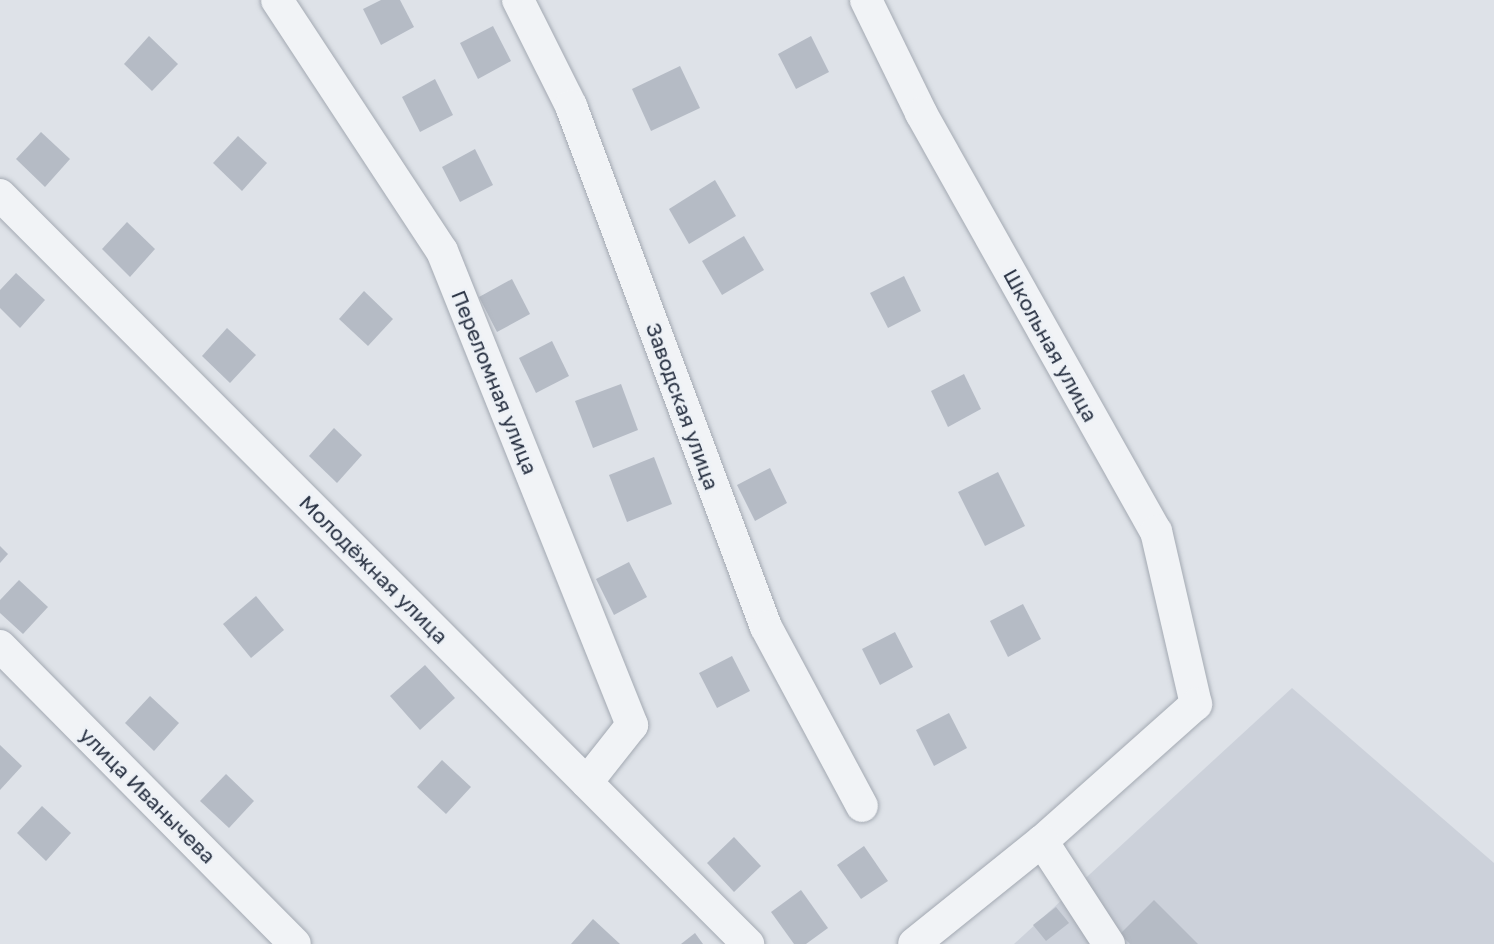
<!DOCTYPE html>
<meta charset="utf-8">
<style>
body{margin:0}
#map{position:relative;width:1494px;height:944px;overflow:hidden;background:#dee2e8;font-family:"Golos Text",sans-serif}
div>[style]{position:absolute}
.built>*{inset:0;background:#ccd1da}
.building>*{inset:0;background:#b5bbc5}
.roads{filter:drop-shadow(0 0 2px #a3a9b2) drop-shadow(0 0 2px #a3a9b2)}
.minor>*{height:32px;margin:-16px;padding:0 16px;transform-origin:16px;border-radius:16px;background:#f1f3f6}
span{translate:-50% -50%;white-space:nowrap;text-align:center;line-height:1.15;-webkit-text-stroke:5px #edf1f6;paint-order:stroke}
.street-label{font-size:21px;color:#262f40}
</style>
<div id="map">
<div class="built">
<i style="clip-path:polygon(1292px 688px,1494px 863px,1494px 944px,1014px 944px)"></i>
</div>
<div class="building">
<i style="clip-path:polygon(381px 0,400px 0,414px 27px,381px 45px,363px 9px)"></i>
<i style="clip-path:polygon(493px 26px,511px 61px,478px 79px,460px 43px)"></i>
<i style="clip-path:polygon(149px 36px,178px 64px,152px 91px,124px 64px)"></i>
<i style="clip-path:polygon(811px 36px,829px 72px,796px 89px,778px 54px)"></i>
<i style="clip-path:polygon(680px 66px,700px 108px,651px 131px,632px 89px)"></i>
<i style="clip-path:polygon(435px 79px,453px 115px,420px 132px,402px 97px)"></i>
<i style="clip-path:polygon(41px 132px,70px 159px,45px 187px,16px 159px)"></i>
<i style="clip-path:polygon(238px 136px,267px 163px,242px 191px,213px 163px)"></i>
<i style="clip-path:polygon(475px 149px,493px 185px,460px 202px,442px 167px)"></i>
<i style="clip-path:polygon(715px 180px,736px 216px,689px 244px,669px 209px)"></i>
<i style="clip-path:polygon(127px 222px,155px 249px,130px 277px,102px 249px)"></i>
<i style="clip-path:polygon(744px 236px,764px 270px,722px 295px,702px 261px)"></i>
<i style="clip-path:polygon(16px 273px,45px 300px,20px 328px,0 308px,0 290px)"></i>
<i style="clip-path:polygon(904px 276px,921px 311px,888px 328px,870px 293px)"></i>
<i style="clip-path:polygon(512px 279px,530px 314px,497px 332px,479px 297px)"></i>
<i style="clip-path:polygon(364px 291px,393px 319px,368px 346px,339px 319px)"></i>
<i style="clip-path:polygon(227px 328px,256px 355px,230px 383px,202px 356px)"></i>
<i style="clip-path:polygon(552px 341px,569px 376px,536px 393px,519px 358px)"></i>
<i style="clip-path:polygon(964px 374px,981px 409px,948px 427px,931px 391px)"></i>
<i style="clip-path:polygon(621px 384px,638px 430px,593px 448px,575px 401px)"></i>
<i style="clip-path:polygon(334px 428px,362px 455px,337px 483px,309px 456px)"></i>
<i style="clip-path:polygon(654px 457px,672px 504px,627px 522px,609px 475px)"></i>
<i style="clip-path:polygon(770px 468px,787px 503px,755px 521px,737px 485px)"></i>
<i style="clip-path:polygon(998px 472px,1025px 526px,985px 546px,958px 492px)"></i>
<i style="clip-path:polygon(0 546px,8px 554px,0 563px)"></i>
<i style="clip-path:polygon(629px 562px,647px 597px,614px 615px,596px 579px)"></i>
<i style="clip-path:polygon(19px 580px,48px 607px,23px 634px,0 613px,0 600px)"></i>
<i style="clip-path:polygon(256px 596px,284px 630px,251px 658px,223px 624px)"></i>
<i style="clip-path:polygon(1023px 604px,1041px 639px,1008px 657px,990px 621px)"></i>
<i style="clip-path:polygon(895px 632px,913px 667px,880px 685px,862px 649px)"></i>
<i style="clip-path:polygon(732px 656px,750px 691px,717px 708px,699px 673px)"></i>
<i style="clip-path:polygon(425px 665px,455px 698px,420px 730px,390px 696px)"></i>
<i style="clip-path:polygon(150px 696px,179px 723px,154px 751px,125px 723px)"></i>
<i style="clip-path:polygon(949px 713px,967px 748px,934px 766px,916px 730px)"></i>
<i style="clip-path:polygon(0 745px,22px 766px,0 790px)"></i>
<i style="clip-path:polygon(442px 760px,471px 787px,446px 814px,417px 787px)"></i>
<i style="clip-path:polygon(226px 774px,254px 801px,229px 828px,200px 801px)"></i>
<i style="clip-path:polygon(42px 806px,71px 833px,46px 861px,17px 833px)"></i>
<i style="clip-path:polygon(734px 837px,761px 866px,734px 892px,707px 863px)"></i>
<i style="clip-path:polygon(864px 846px,888px 881px,861px 899px,837px 865px)"></i>
<i style="clip-path:polygon(801px 890px,828px 928px,806px 944px,794px 944px,771px 912px)"></i>
<i style="clip-path:polygon(1154px 900px,1198px 944px,1130px 944px,1120px 934px)"></i>
<i style="clip-path:polygon(1056px 907px,1069px 923px,1046px 941px,1033px 925px)"></i>
<i style="clip-path:polygon(593px 919px,620px 944px,571px 944px)"></i>
<i style="clip-path:polygon(695px 933px,703px 944px,681px 944px)"></i>
</div>
<div class="roads">
<div class="minor">
<i style="left:277px;top:0;width:300px;rotate:56.7deg"></i>
<i style="left:442px;top:251px;width:511px;rotate:68.16deg"></i>
<i style="left:632px;top:725px;width:73px;rotate:128.3deg"></i>
<i style="left:518px;top:0;width:119px;rotate:63.4deg"></i>
<i style="left:571px;top:106px;width:556px;rotate:69.48deg"></i>
<i style="left:766px;top:627px;width:203px;rotate:61.8deg"></i>
<i style="left:866px;top:0;width:126px;rotate:64deg"></i>
<i style="left:921px;top:113px;width:480px;rotate:60.7deg"></i>
<i style="left:1156px;top:531px;width:178px;rotate:77deg"></i>
<i style="left:1196px;top:704px;width:206px;rotate:138.3deg"></i>
<i style="left:1042px;top:841px;width:164px;rotate:141.2deg"></i>
<i style="left:0;top:195px;width:1059px;rotate:45.04deg"></i>
<i style="left:0;top:646px;width:419px;rotate:45.3deg"></i>
<i style="left:1042px;top:841px;width:123px;rotate:57deg"></i>
</div>
</div>
<div class="street-label">
<span style="left:1051px;top:345px;rotate:61deg">Школьная улица</span>
<span style="left:495px;top:382px;rotate:68deg">Переломная улица</span>
<span style="left:683px;top:406px;rotate:70deg">Заводская улица</span>
<span style="left:374px;top:569px;rotate:45deg">Молодёжная улица</span>
<span style="left:148px;top:795px;rotate:45deg">улица Иванычева</span>
</div>
</div>
